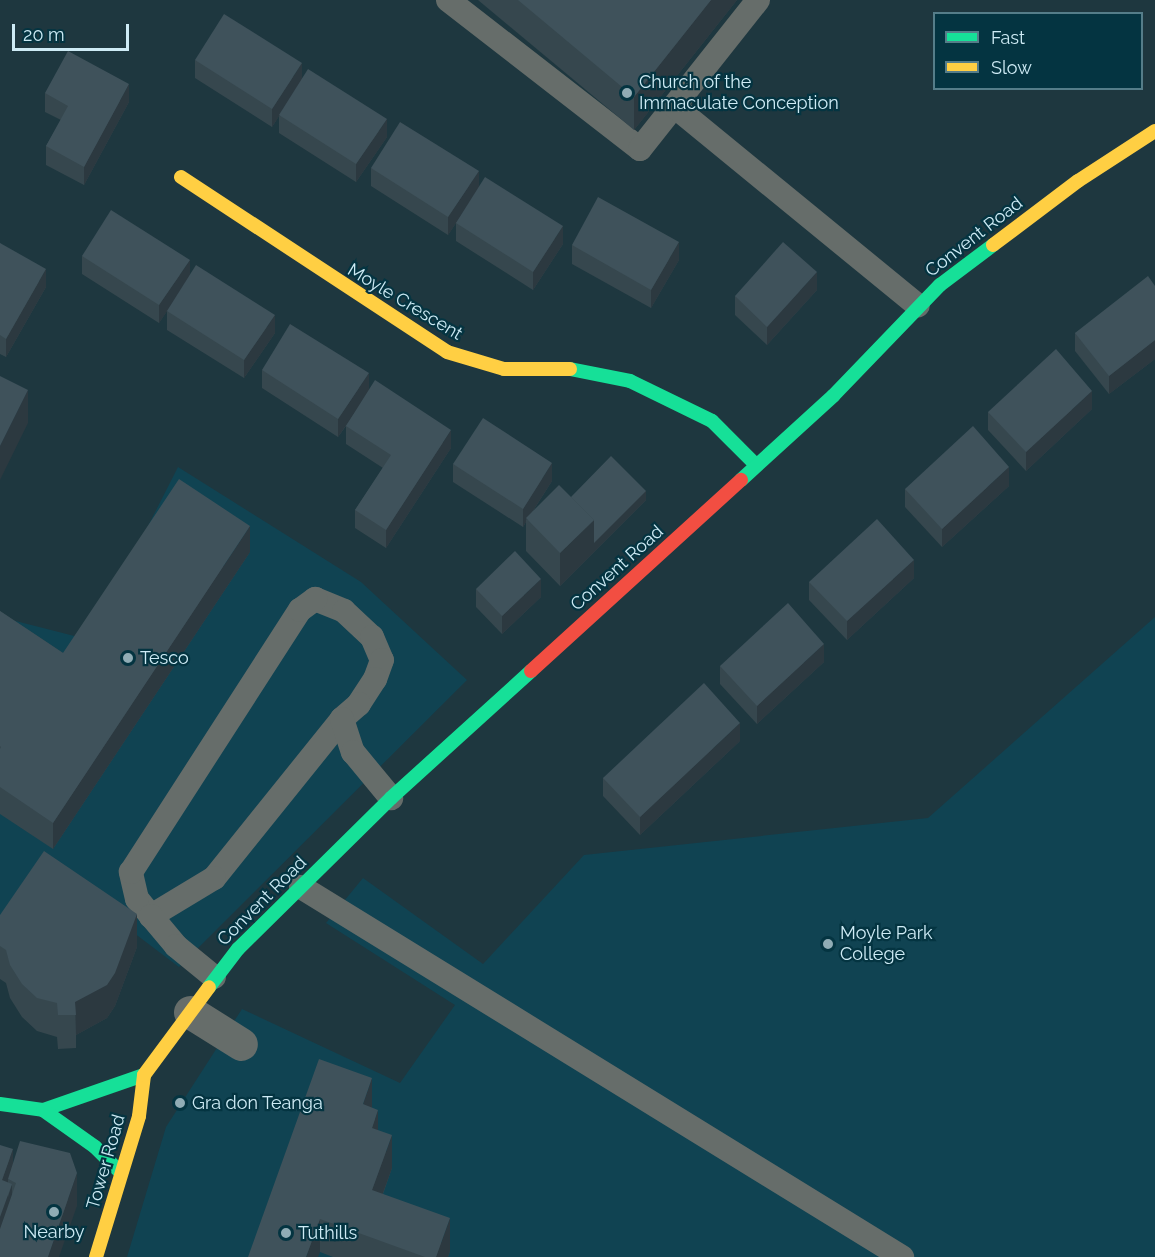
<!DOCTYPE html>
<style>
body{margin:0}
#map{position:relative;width:1155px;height:1257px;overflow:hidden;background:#1e373f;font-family:Raleway,sans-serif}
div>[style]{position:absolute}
.built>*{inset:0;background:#104352}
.lane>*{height:24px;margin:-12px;padding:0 12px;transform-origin:12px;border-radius:12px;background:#666d6a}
.street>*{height:33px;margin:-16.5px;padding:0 16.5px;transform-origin:16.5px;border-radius:16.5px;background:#666d6a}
.fast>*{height:14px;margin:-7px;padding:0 7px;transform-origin:7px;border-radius:7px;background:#16e098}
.slow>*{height:14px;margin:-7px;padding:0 7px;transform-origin:7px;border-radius:7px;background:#ffcf43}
.jam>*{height:14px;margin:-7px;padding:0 7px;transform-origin:7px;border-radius:7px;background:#f24e42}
.wall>*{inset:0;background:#36474e}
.shaded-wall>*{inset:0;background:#2c3940}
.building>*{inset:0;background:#3f525b}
.dots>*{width:16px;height:16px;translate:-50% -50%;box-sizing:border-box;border:3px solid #043441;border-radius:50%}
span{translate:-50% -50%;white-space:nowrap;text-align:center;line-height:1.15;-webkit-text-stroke:4.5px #043441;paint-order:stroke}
.poi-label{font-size:18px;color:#ceebf5}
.left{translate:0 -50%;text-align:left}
.street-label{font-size:18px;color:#ceebf5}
.legend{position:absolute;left:933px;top:12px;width:210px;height:78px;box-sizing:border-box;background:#043441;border:2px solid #557d89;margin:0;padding:8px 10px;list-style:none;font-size:18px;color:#ceebf5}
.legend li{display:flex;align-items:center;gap:12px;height:30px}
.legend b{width:30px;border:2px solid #557d89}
.scale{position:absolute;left:12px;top:24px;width:117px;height:27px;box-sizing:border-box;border:3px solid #ceebf5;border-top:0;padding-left:8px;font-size:18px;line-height:21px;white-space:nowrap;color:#ceebf5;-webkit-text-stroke:4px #043441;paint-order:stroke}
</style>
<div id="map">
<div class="built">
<i style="clip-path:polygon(178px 467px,361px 582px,467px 680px,179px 967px,52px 871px,0 939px,0 617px,90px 640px)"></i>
<i style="clip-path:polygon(1155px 617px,1155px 1257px,127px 1257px,166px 1127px,242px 1009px,400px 1083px,455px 1005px,326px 923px,363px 878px,483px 964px,584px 855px,928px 818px)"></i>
</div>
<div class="lane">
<i style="left:448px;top:0;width:243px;rotate:37.8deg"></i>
<i style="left:640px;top:149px;width:190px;rotate:-51.6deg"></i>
<i style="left:674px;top:106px;width:315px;rotate:39.3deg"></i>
<i style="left:315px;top:599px;width:31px;rotate:22deg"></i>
<i style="left:344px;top:611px;width:38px;rotate:43deg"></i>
<i style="left:372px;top:637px;width:25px;rotate:67deg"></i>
<i style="left:382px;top:660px;width:20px;rotate:110deg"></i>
<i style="left:375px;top:679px;width:30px;rotate:123deg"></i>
<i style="left:359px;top:704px;width:23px;rotate:139deg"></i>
<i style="left:342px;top:719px;width:204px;rotate:128.8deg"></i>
<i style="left:214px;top:878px;width:74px;rotate:148.9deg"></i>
<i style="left:151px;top:916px;width:22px;rotate:-129deg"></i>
<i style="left:137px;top:899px;width:28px;rotate:-103deg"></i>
<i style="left:131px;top:872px;width:312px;rotate:-57.2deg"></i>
<i style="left:300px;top:610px;width:19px;rotate:-36deg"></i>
<i style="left:342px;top:719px;width:35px;rotate:72deg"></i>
<i style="left:353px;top:752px;width:60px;rotate:50.4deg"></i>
<i style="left:301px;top:887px;width:706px;rotate:31.62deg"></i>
<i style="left:151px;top:916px;width:39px;rotate:50deg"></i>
<i style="left:176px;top:946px;width:49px;rotate:39.2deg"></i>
</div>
<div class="street">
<i style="left:190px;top:1012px;width:60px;rotate:32.1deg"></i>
</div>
<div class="fast">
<i style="left:570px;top:369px;width:61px;rotate:11.3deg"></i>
<i style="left:630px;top:381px;width:91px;rotate:26deg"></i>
<i style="left:712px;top:421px;width:62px;rotate:45deg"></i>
<i style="left:741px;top:480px;width:125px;rotate:-42.4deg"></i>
<i style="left:833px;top:396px;width:154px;rotate:-46.1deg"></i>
<i style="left:940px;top:285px;width:66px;rotate:-37deg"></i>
<i style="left:209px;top:987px;width:48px;rotate:-52.7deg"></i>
<i style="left:238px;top:949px;width:215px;rotate:-44.6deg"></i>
<i style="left:391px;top:798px;width:189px;rotate:-42.2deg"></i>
<i style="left:0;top:1104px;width:43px;rotate:7.9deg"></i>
<i style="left:43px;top:1110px;width:107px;rotate:-19.1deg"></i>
<i style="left:43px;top:1110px;width:64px;rotate:35.4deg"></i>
<i style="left:95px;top:1147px;width:37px;rotate:45deg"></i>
</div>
<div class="slow">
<i style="left:181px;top:177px;width:318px;rotate:33.3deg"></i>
<i style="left:447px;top:352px;width:59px;rotate:16.6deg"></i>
<i style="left:504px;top:369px;width:66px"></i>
<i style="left:993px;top:245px;width:106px;rotate:-37deg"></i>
<i style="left:1078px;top:181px;width:92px;rotate:-33deg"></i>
<i style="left:96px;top:1257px;width:147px;rotate:-73deg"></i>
<i style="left:139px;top:1116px;width:41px;rotate:-83deg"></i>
<i style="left:144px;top:1075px;width:109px;rotate:-53.5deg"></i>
</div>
<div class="jam">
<i style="left:531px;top:671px;width:284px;rotate:-42.3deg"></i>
</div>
<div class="wall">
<i style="clip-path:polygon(478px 0,737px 0,634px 130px)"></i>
<i style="clip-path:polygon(195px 60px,302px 78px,387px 137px,356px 182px,279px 133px,279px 116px,272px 127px,195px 78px)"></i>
<i style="clip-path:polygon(45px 93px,129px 102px,84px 185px,46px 165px,46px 146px,61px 120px,45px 112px)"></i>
<i style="clip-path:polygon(371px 168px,479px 187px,563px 244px,533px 290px,456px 241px,456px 223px,448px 235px,371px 186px)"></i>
<i style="clip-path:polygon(0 243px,46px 287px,6px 357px,0 354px)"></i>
<i style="clip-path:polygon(572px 245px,679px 260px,651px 308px,572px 264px)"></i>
<i style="clip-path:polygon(82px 256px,190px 276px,275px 333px,244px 378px,167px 330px,167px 311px,159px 323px,82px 274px)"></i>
<i style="clip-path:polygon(1155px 286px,1155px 359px,1109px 394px,1075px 351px,1075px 333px)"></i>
<i style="clip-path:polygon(817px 290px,767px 345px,735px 315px,735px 296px)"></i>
<i style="clip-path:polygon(262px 370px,369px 390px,451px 448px,386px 548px,355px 528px,355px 510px,383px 468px,346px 444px,346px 426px,338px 437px,262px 388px)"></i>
<i style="clip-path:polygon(1092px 409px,1026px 471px,988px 430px,988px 412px)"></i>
<i style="clip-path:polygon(453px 464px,552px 481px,533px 511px,571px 497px,646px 500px,560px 586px,526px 551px,526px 522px,523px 527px,453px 482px)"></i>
<i style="clip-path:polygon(1009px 486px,942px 547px,905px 507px,905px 489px)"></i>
<i style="clip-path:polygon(250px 552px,53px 849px,0 814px,0 611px,63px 653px)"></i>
<i style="clip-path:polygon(914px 578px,847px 640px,809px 600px,809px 582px)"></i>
<i style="clip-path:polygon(476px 589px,541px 597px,502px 634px,476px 607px)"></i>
<i style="clip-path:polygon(824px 662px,757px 724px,720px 684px,720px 666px)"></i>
<i style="clip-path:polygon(740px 741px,640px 835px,603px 796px,603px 778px)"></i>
<i style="clip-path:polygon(0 915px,137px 947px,115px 1006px,107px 1018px,76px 1035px,76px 1048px,58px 1049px,57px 1037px,37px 1031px,22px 1017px,10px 998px,6px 983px,0 979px)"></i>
<i style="clip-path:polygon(372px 1108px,378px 1130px,392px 1168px,383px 1194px,450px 1251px,448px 1257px,333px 1257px,320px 1252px,248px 1257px)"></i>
<i style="clip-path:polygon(0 1145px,13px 1163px,77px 1206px,0 1257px)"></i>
</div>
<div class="shaded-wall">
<i style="clip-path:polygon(711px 0,737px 0,634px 130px,634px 97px)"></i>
<i style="clip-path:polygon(302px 63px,302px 81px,272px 127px,272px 109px)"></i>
<i style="clip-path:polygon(129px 84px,129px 102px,84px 185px,84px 167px)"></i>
<i style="clip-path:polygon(387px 119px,387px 137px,356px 182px,356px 164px)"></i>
<i style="clip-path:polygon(479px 171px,479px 189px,448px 235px,448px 217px)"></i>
<i style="clip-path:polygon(563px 226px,563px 244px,533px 290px,533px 272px)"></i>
<i style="clip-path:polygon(679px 242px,679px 260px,651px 308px,651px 290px)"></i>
<i style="clip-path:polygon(190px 260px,190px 278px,159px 323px,159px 305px)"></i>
<i style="clip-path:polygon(46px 269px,46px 287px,6px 357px,6px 339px)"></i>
<i style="clip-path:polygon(817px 272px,817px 290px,767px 345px,767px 327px)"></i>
<i style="clip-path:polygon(275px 315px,275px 333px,244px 378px,244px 360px)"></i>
<i style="clip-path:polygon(1155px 340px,1155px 359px,1109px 394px,1109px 376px)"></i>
<i style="clip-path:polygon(369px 373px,369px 392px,338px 437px,338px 419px)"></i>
<i style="clip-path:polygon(28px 390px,28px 423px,0 480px,0 446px)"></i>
<i style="clip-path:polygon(1092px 391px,1092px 409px,1026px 471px,1026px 452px)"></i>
<i style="clip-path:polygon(451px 430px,451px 448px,386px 548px,386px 530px)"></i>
<i style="clip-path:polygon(552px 463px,552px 481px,527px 520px,526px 518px,526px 522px,523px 527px,523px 509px)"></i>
<i style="clip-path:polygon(1009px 467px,1009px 486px,942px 547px,942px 529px)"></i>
<i style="clip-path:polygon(646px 491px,646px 500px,560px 586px,560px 553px,594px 520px)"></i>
<i style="clip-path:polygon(250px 526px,250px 552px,53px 849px,53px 823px)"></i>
<i style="clip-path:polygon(914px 560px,914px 578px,847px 640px,847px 621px)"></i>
<i style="clip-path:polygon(541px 579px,541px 597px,502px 634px,502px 616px)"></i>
<i style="clip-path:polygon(824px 644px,824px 662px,757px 724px,757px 706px)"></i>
<i style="clip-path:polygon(740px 723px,740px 741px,640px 835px,640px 817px)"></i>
<i style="clip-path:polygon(137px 914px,137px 947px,115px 1006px,107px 1018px,76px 1035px,75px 1002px)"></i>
<i style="clip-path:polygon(372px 1078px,372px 1111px,363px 1104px)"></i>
<i style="clip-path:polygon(378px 1110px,378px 1143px,372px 1128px)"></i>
<i style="clip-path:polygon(392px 1135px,392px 1168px,372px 1223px,372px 1190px)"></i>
<i style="clip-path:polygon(13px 1149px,13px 1181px,8px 1179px,8px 1197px,12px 1184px,12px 1218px,0 1250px,0 1217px,2px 1180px)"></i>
<i style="clip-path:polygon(77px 1173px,77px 1206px,59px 1257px,48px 1257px)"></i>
<i style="clip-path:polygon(450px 1218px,450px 1251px,448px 1257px,436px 1257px)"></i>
<i style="clip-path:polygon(320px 1219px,320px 1252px,318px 1257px,306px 1257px)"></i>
</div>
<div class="building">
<i style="clip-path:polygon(518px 0,711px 0,634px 97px)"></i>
<i style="clip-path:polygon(224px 14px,302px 63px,272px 109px,195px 60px)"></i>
<i style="clip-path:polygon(68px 51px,129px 84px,84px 167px,46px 146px,68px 106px,45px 93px)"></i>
<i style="clip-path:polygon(308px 69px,387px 119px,356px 164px,279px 115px)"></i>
<i style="clip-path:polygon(400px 122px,479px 171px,448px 217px,371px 168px)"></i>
<i style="clip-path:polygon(485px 177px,563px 226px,533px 272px,456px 223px)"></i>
<i style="clip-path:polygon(598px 197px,679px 242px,651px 290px,572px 245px)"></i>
<i style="clip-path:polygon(111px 210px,190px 260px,159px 305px,82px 256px)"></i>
<i style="clip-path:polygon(783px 242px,817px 272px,767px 327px,735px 296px)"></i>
<i style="clip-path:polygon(0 243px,46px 269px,6px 339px,0 335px)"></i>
<i style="clip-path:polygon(196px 265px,275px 315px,244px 360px,167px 311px)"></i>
<i style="clip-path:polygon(1148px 276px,1155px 286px,1155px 340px,1109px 376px,1075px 333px)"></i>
<i style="clip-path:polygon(290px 324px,369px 373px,338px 419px,262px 370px)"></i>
<i style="clip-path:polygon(1056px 349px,1092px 391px,1026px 452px,988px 412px)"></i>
<i style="clip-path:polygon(0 376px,28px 390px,0 446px)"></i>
<i style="clip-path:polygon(375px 380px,451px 430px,386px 530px,355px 510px,391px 455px,346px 426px)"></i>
<i style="clip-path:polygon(483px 418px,552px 463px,523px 509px,453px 464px)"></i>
<i style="clip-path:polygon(973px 426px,1009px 467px,942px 529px,905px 489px)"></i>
<i style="clip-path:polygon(611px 456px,646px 491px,594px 543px,594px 520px,571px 497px)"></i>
<i style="clip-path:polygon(179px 479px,250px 526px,53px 823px,0 787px,0 749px,1px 747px,0 746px,0 611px,63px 653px)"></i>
<i style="clip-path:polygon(559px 485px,594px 520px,560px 553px,526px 518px)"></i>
<i style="clip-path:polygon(877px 519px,914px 560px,847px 621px,809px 582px)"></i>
<i style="clip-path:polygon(515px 551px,541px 579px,502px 616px,476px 589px)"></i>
<i style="clip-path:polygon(788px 603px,824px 644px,757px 706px,720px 666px)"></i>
<i style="clip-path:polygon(704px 683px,740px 723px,640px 817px,603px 778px)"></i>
<i style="clip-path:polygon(44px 851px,137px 914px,115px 973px,107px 985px,75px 1002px,76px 1015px,58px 1015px,57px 1003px,37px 998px,22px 984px,10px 965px,6px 950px,0 946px,0 915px)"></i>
<i style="clip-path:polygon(319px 1059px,372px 1078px,363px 1104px,378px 1110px,372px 1128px,392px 1135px,372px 1190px,450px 1218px,436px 1257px,425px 1257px,320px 1219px,306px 1257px,248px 1257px)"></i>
<i style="clip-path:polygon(20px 1141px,70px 1153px,77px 1173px,48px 1257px,0 1257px,0 1229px,16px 1183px,8px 1179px)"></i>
<i style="clip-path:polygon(0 1145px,13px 1149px,2px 1180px,12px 1184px,0 1217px)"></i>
</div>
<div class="dots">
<i style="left:627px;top:93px;background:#90acb5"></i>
<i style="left:128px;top:658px;background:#90acb5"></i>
<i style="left:828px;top:944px;background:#90acb5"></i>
<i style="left:180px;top:1103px;background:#90acb5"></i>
<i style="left:54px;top:1212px;background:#90acb5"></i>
<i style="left:286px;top:1233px;background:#90acb5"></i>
</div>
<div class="poi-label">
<span class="left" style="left:639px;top:93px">Church of the<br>Immaculate Conception</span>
<span class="left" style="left:140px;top:658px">Tesco</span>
<span class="left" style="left:840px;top:944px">Moyle Park<br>College</span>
<span class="left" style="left:192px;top:1103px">Gra don Teanga</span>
<span style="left:54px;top:1232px">Nearby</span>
<span class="left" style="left:298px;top:1233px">Tuthills</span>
</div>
<div class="street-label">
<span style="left:974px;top:237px;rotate:-38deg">Convent Road</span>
<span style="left:405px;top:302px;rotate:31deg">Moyle Crescent</span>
<span style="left:617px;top:568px;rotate:-42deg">Convent Road</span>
<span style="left:262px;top:901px;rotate:-45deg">Convent Road</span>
<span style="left:106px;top:1162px;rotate:-74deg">Tower Road</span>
</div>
<ul class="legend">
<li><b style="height:8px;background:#16e098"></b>Fast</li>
<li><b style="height:8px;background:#ffcf43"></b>Slow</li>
</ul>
<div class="scale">20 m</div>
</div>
